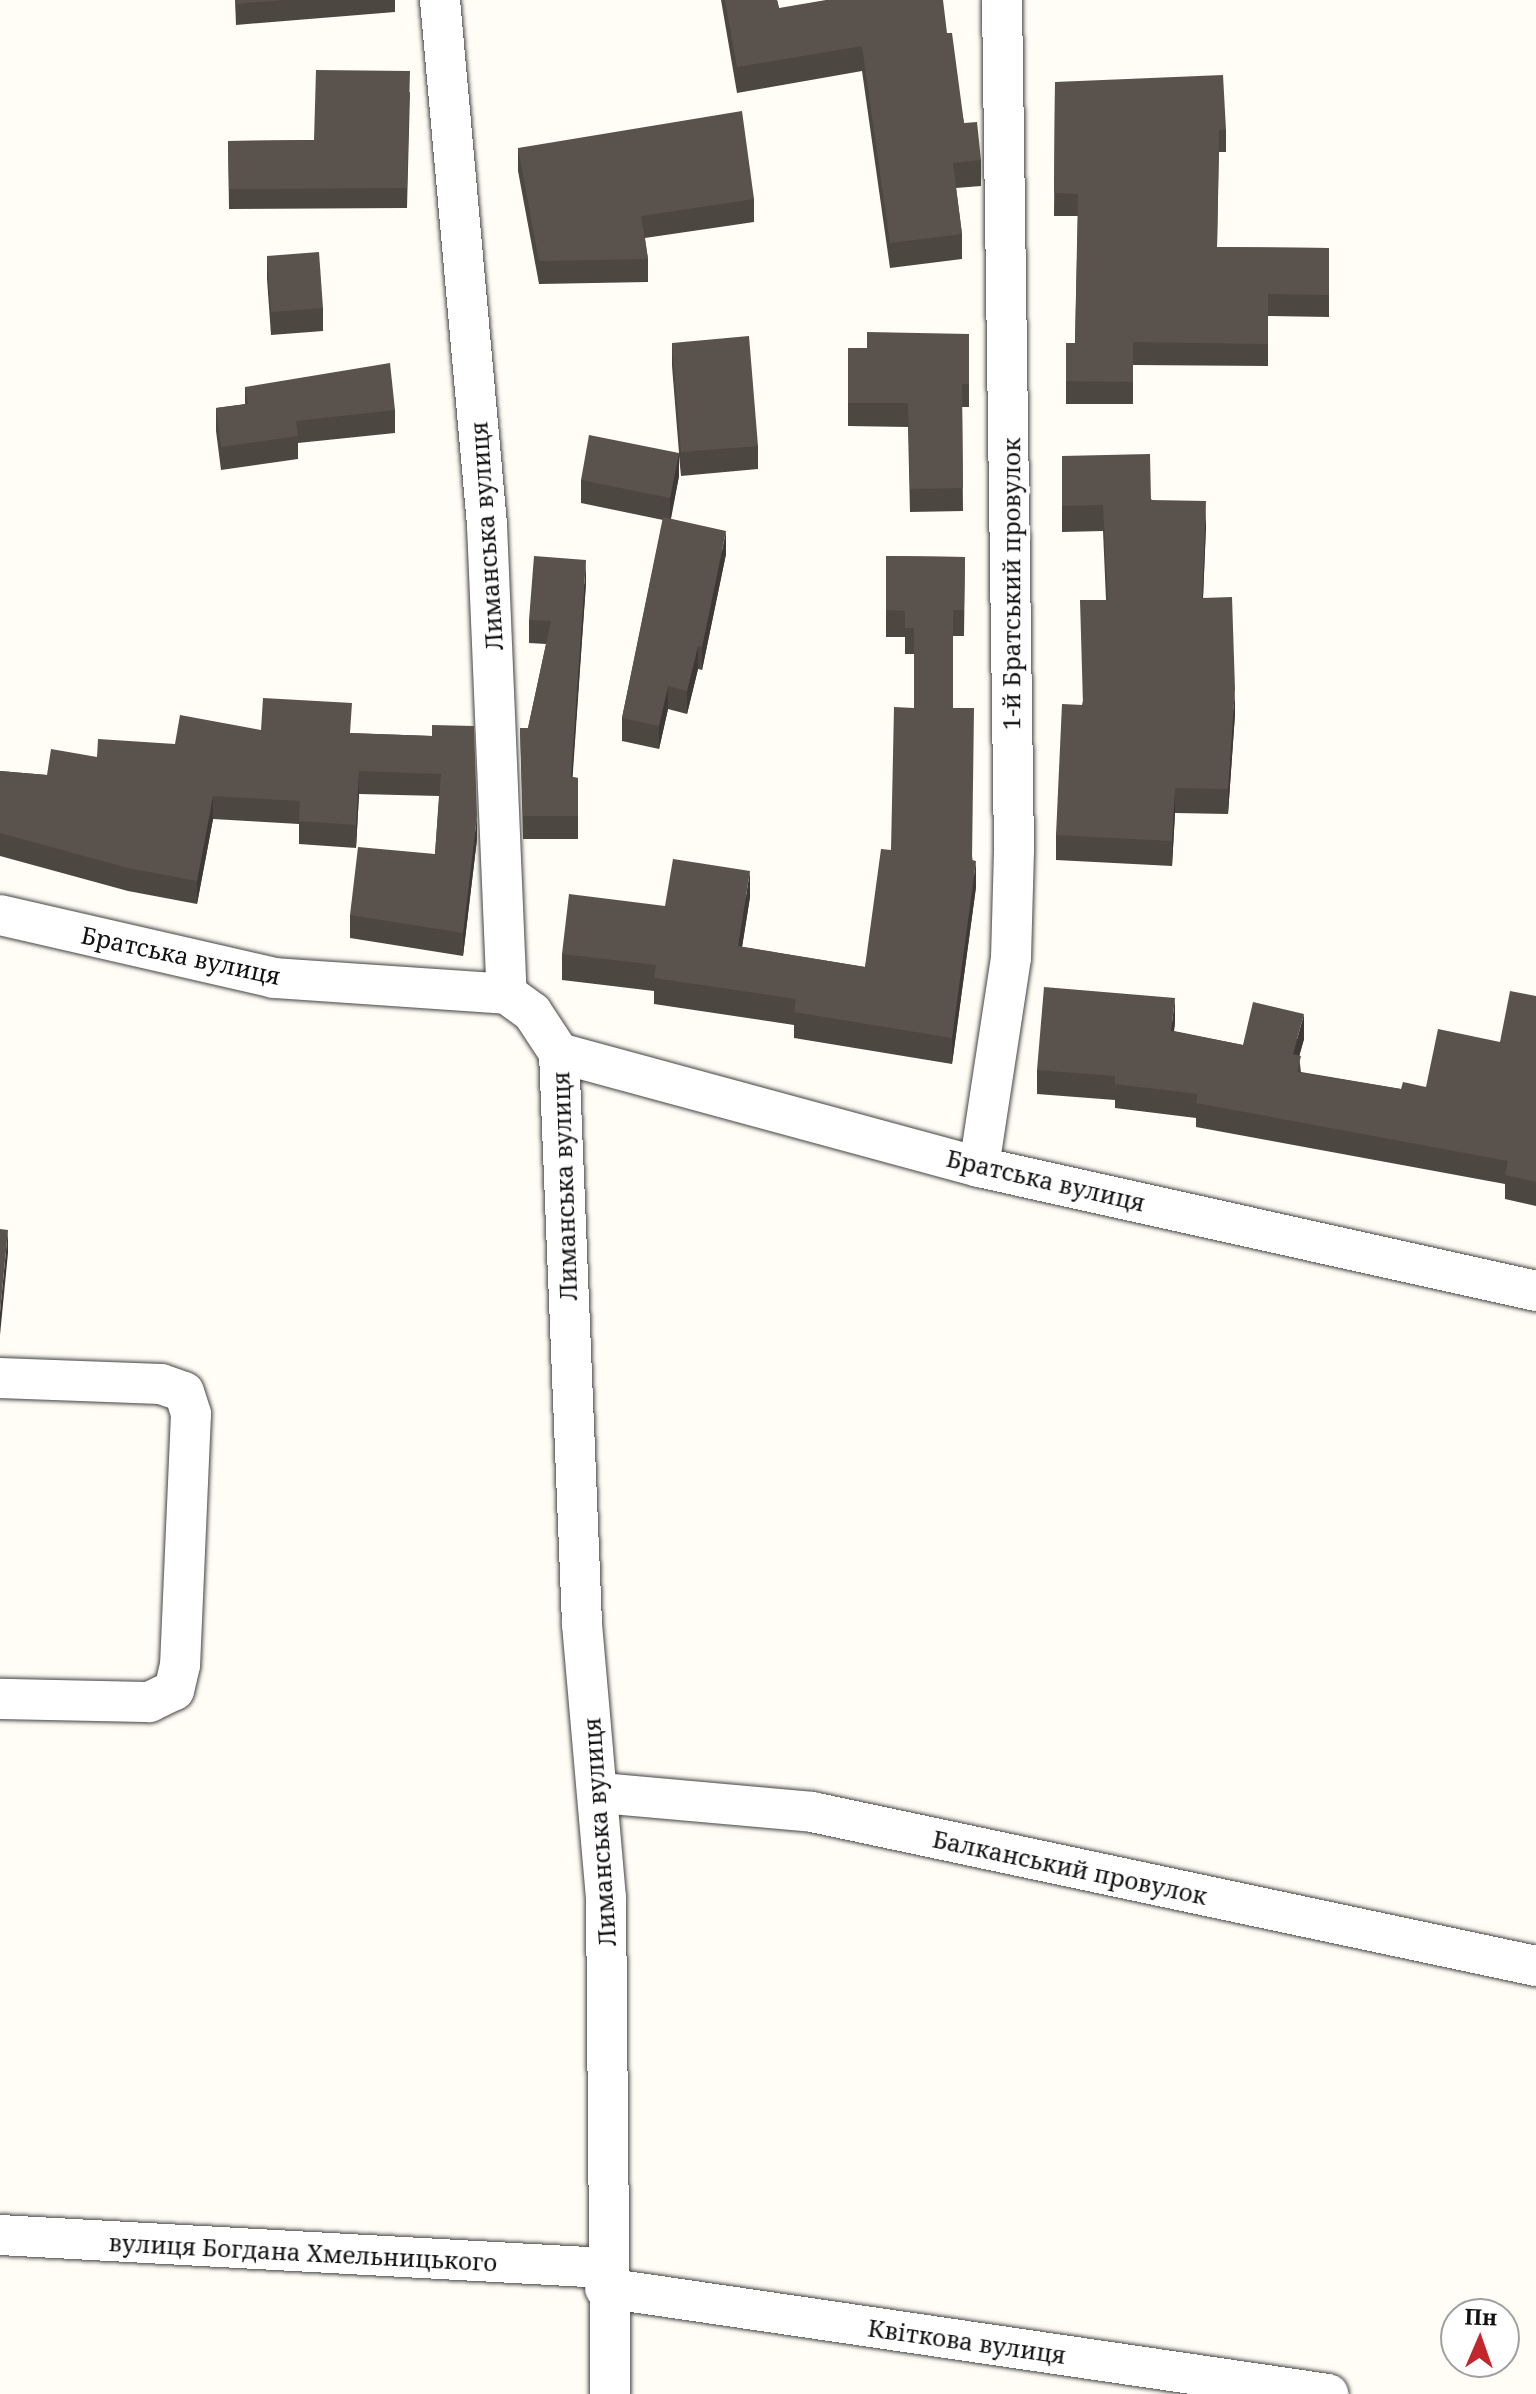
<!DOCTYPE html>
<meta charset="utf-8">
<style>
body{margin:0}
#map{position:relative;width:1536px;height:2394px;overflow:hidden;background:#fffdf5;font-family:"Noto Serif",serif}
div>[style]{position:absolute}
.roads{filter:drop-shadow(0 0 2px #444) drop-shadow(0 0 2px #444)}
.street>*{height:40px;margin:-20px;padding:0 20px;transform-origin:20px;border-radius:20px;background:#fff}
.wall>*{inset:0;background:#4d4742}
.shaded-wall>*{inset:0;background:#3f3936}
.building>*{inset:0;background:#5a524d}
span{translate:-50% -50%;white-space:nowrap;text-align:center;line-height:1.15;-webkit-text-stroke:8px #fff;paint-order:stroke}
.street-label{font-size:24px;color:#111}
.north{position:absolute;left:1440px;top:2298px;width:80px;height:80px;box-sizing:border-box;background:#fff;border:2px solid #a0a0a0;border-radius:50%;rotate:2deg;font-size:22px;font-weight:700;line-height:32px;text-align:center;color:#111}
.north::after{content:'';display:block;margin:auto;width:28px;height:36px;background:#c4262e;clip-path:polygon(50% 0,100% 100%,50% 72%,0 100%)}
</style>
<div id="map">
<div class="roads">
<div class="street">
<i style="left:440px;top:0;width:527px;rotate:84.88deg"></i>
<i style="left:487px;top:525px;width:469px;rotate:87.6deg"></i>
<i style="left:507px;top:994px;width:31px;rotate:36deg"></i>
<i style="left:532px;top:1012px;width:49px;rotate:56.6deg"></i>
<i style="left:559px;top:1053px;width:571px;rotate:87.69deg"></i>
<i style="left:582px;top:1624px;width:274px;rotate:85deg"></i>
<i style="left:606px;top:1897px;width:497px;rotate:89.5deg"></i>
<i style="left:0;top:915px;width:281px;rotate:12.9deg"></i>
<i style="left:274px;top:978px;width:234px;rotate:3.9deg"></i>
<i style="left:559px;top:1053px;width:435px;rotate:15.2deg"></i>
<i style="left:979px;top:1167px;width:571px;rotate:12.55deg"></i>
<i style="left:979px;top:1167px;width:211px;rotate:-81.3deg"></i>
<i style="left:1011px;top:958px;width:109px;rotate:-88.4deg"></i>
<i style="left:1014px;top:849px;width:849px;rotate:-90.81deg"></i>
<i style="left:0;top:1378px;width:161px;rotate:2.1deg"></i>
<i style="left:161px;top:1384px;width:24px;rotate:19deg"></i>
<i style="left:184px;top:1392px;width:23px;rotate:72deg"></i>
<i style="left:191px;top:1414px;width:251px;rotate:92.5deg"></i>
<i style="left:180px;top:1665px;width:26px;rotate:103deg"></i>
<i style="left:174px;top:1690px;width:28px;rotate:154deg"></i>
<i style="left:149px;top:1702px;width:149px;rotate:-178.8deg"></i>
<i style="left:601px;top:1793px;width:212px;rotate:5.1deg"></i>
<i style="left:812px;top:1812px;width:740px;rotate:12.01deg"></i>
<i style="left:0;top:2235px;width:607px;rotate:3.12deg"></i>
<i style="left:605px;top:2288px;width:731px;rotate:8.34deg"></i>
</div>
</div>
<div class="wall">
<i style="clip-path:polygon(235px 0,395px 0,395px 12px,236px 25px)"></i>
<i style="clip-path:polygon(721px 0,777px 0,779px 8px,947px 33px,964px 123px,981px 160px,981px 186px,956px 188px,962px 234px,962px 259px,890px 268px,862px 71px,737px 93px)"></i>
<i style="clip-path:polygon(1055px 82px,1226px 130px,1226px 152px,1219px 152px,1217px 247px,1329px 248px,1329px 317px,1268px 316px,1268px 366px,1133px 365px,1133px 404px,1066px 404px,1066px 343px,1075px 343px,1078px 216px,1054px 216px)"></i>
<i style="clip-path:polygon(410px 92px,407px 208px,229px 209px,228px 141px,314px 140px)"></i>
<i style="clip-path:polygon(518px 148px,754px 199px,754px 222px,645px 238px,648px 259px,648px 282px,539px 284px,518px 171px)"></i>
<i style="clip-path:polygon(267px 256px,323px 308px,323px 331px,271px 335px,267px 279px)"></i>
<i style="clip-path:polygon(969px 334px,969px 407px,962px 407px,963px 511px,910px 512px,908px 427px,848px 426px,848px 403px,867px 348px)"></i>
<i style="clip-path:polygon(672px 343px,758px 446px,758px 469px,681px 476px,679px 456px,679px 476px,671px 519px,726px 554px,702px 670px,698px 669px,687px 714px,668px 709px,659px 749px,622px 741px,622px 718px,663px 520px,581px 503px,581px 480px,679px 453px,672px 366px)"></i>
<i style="clip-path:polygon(245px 387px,395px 410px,395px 433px,298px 443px,298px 459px,221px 470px,216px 431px,216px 408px,245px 404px)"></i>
<i style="clip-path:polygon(1062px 456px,1206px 526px,1203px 597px,1235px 714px,1228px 814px,1175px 813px,1172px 866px,1056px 860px,1056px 835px,1082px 705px,1106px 600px,1103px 531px,1062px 532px)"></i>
<i style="clip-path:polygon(886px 556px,965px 557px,964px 636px,953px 636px,953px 708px,976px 887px,952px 1064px,794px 1038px,794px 1025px,654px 1004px,654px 991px,562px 980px,562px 954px,665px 906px,750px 897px,742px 947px,865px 967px,891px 850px,914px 708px,914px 654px,905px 654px,905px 637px,886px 637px)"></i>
<i style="clip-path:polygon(586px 583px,572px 777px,578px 778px,578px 839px,523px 839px,520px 728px,528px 728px,546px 644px,529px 643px,529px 620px)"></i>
<i style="clip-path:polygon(261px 730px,432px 736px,477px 839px,463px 956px,350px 938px,350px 915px,435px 854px,439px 796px,359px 794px,356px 848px,299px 844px,299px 824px,213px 819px,197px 904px,128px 891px,0 856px,0 771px,47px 775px,97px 757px)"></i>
<i style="clip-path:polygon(1536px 996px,1536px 1206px,1505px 1199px,1505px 1184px,1196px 1127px,1196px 1118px,1115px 1108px,1115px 1100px,1037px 1094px,1037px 1070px,1175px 1022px,1174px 1031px,1243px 1045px,1304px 1039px,1299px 1056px,1301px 1072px,1401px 1089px,1426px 1087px,1500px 1042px)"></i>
</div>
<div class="shaded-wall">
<i style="clip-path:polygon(679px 453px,679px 476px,670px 521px,670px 498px)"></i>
<i style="clip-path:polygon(1206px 501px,1206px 526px,1202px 623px,1202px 598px)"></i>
<i style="clip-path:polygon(726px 531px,726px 554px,702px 670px,702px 647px)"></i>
<i style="clip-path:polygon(586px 560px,586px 583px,571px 800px,571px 777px)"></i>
<i style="clip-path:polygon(698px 646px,698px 669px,687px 714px,687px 691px)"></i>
<i style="clip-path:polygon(668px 686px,668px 709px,659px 749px,659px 726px)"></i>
<i style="clip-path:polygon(1235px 689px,1235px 714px,1228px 814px,1228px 789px)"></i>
<i style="clip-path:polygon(359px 771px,359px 794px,356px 848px,356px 825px)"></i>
<i style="clip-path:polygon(1175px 788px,1175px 813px,1172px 866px,1172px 841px)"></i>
<i style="clip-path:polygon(213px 796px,213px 819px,197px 904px,197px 881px)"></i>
<i style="clip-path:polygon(477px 816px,477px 839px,463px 956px,463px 933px)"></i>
<i style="clip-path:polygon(976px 861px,976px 887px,952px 1064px,952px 1038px)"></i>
<i style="clip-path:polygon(750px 871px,750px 897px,738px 972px,738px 946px)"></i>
<i style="clip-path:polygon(1175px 998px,1175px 1022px,1171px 1055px,1171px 1031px)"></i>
<i style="clip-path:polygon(1304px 1014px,1304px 1039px,1293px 1079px,1293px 1054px)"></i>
<i style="clip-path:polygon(8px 1230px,8px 1253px,0 1335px,0 1312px)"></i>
</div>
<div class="building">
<i style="clip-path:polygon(236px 0,284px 0,236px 4px)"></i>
<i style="clip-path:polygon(725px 0,777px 0,779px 8px,826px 0,943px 0,947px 33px,952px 33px,964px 123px,977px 122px,981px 160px,953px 163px,962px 234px,890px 243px,862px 46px,737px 67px)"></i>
<i style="clip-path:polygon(316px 70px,410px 71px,407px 188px,229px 189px,228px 141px,314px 140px)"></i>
<i style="clip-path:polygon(1223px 75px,1226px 130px,1219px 130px,1217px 247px,1329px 248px,1329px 295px,1268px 294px,1268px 344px,1133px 342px,1133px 382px,1066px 381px,1066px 343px,1075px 343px,1078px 194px,1054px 193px,1055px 82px)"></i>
<i style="clip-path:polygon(742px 111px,754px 199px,641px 216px,648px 259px,539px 261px,518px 148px)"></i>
<i style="clip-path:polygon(319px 252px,323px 308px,271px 312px,267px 256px)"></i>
<i style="clip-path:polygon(867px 332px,969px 334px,969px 384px,962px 384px,963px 488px,910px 489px,908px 403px,848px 403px,848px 348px,867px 348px)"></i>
<i style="clip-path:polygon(749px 336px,758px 446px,681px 452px,672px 343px)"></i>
<i style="clip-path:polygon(390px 363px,395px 410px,296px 421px,298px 436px,221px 447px,216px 408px,248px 404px,245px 387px)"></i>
<i style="clip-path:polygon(589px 435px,679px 453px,670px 498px,581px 480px)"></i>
<i style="clip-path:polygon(1150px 454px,1151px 500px,1206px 501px,1202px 598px,1232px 597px,1235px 689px,1228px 789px,1175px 788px,1172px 841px,1056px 835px,1062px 704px,1083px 705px,1080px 600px,1108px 600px,1103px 505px,1062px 506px,1062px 456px)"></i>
<i style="clip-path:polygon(663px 517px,726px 531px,702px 647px,698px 646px,687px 691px,668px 686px,659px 726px,622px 718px)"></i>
<i style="clip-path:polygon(534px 556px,586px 560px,571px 777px,578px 778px,578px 816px,523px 816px,520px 728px,528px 728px,551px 621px,529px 620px)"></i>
<i style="clip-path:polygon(886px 556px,965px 557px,964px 610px,953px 610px,953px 708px,974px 708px,972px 860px,976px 861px,952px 1038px,794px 1012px,796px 999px,654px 978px,656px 965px,562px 954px,569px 894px,665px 906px,673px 859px,750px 871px,738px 946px,865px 967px,881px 849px,891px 850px,894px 707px,914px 708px,914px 628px,905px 628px,905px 611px,886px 610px)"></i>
<i style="clip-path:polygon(263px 698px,352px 703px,350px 733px,432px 736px,432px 725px,474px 726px,477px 816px,463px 933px,350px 915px,358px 847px,435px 854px,441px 774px,359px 771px,356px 825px,299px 821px,300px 801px,213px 796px,197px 881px,128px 868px,0 833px,0 771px,47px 775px,51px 749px,97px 757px,98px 739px,175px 744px,180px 715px,261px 730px)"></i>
<i style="clip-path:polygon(1044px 987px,1175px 998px,1171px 1031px,1243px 1045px,1253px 1002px,1304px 1014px,1293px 1054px,1301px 1056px,1297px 1072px,1401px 1089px,1403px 1082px,1426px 1087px,1438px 1029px,1500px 1042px,1510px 991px,1536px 996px,1536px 1182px,1505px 1175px,1508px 1161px,1196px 1103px,1198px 1094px,1115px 1084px,1115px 1076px,1037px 1070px)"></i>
<i style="clip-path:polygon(0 1229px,8px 1230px,0 1312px)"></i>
</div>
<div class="street-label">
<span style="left:486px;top:536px;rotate:-94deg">Лиманська вулиця</span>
<span style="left:1011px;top:584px;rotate:-90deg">1-й Братський провулок</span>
<span style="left:181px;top:955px;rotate:12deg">Братська вулиця</span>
<span style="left:1046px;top:1180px;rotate:13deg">Братська вулиця</span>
<span style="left:564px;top:1186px;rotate:-92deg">Лиманська вулиця</span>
<span style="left:599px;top:1832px;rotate:-94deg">Лиманська вулиця</span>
<span style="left:1070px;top:1867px;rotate:12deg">Балканський провулок</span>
<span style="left:303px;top:2252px;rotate:3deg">вулиця Богдана Хмельницького</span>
<span style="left:967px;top:2341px;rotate:8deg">Квіткова вулиця</span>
</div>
<div class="north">Пн</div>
</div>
